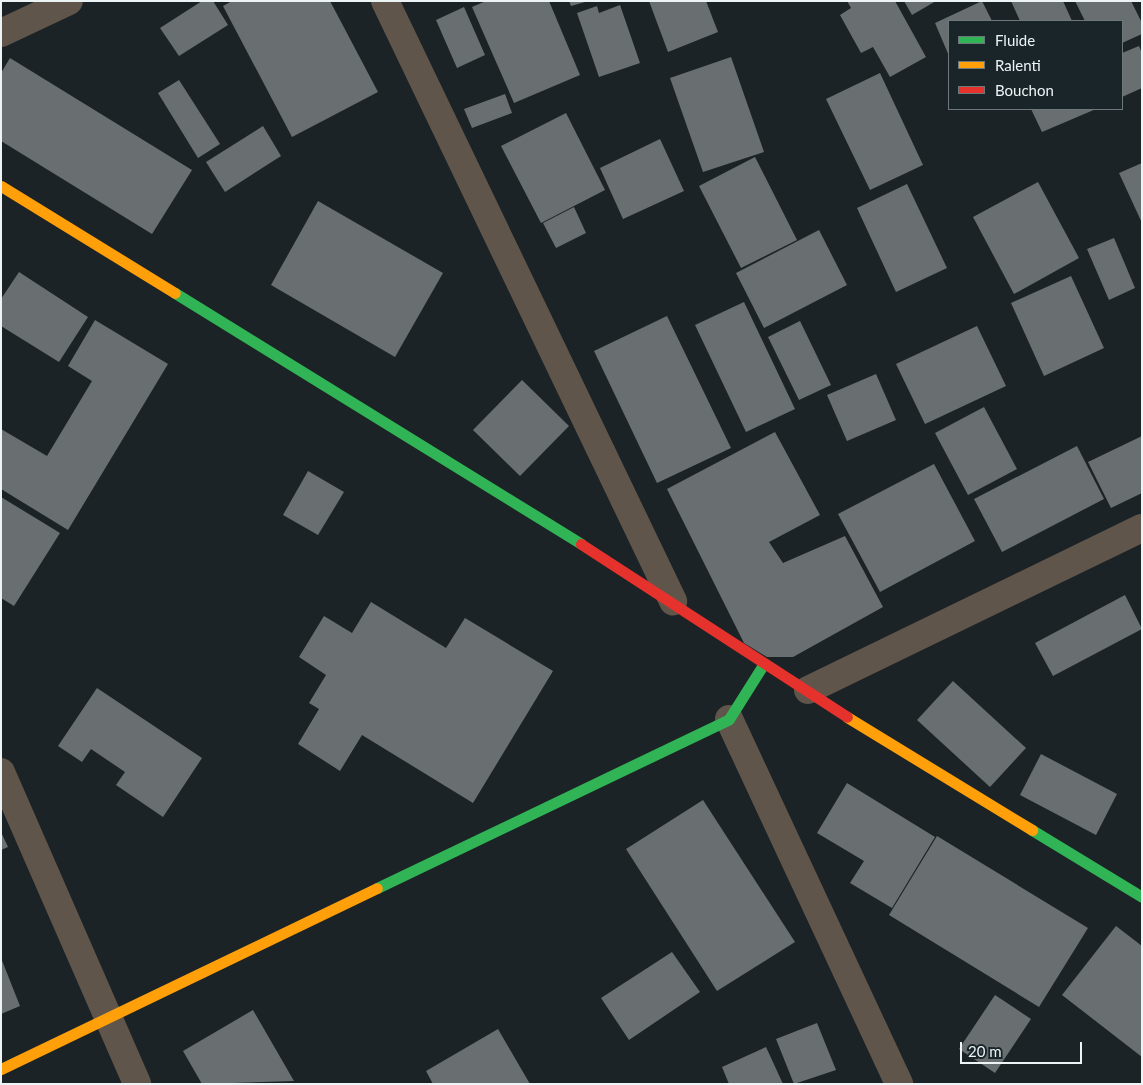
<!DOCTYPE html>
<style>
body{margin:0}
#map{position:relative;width:1143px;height:1085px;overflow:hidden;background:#1c2326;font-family:Lato,sans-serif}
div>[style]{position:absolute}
.building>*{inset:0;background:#696f71}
.street>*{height:28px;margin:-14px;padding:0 14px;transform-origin:14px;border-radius:14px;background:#60554a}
.fast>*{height:11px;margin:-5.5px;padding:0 5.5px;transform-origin:5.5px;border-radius:5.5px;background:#30b455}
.slow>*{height:11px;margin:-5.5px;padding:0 5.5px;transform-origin:5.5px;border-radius:5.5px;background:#ff9f0a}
.jam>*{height:11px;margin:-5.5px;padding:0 5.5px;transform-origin:5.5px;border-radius:5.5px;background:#e5322d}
span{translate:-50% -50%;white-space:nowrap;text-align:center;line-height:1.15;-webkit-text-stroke:5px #192529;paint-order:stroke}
.frame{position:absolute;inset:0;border:2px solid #ecf4f6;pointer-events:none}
.legend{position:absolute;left:948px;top:20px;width:175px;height:90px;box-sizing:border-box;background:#192529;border:1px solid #6d787b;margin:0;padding:6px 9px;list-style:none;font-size:15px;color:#ecf4f6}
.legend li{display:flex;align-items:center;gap:10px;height:25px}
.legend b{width:25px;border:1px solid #6d787b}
.scale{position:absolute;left:960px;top:1042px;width:122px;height:22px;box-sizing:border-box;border:2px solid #ecf4f6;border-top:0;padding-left:6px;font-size:15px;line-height:18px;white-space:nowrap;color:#ecf4f6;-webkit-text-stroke:4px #192529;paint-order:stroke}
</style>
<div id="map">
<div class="building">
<i style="clip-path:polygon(202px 1px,213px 1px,228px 25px,179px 56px,160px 28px)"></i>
<i style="clip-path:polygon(232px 1px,330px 1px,378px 92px,292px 137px,223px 6px)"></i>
<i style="clip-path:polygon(486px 1px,549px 1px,580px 75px,514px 103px,472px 7px)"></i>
<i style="clip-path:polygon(569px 1px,585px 1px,585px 2px,571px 6px)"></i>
<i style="clip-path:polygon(649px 1px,706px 1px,718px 32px,668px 52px)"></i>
<i style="clip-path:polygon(847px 1px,895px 1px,926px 57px,890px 77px,873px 47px,861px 53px,840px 15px,851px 8px)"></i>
<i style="clip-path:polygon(904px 1px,936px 1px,912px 15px)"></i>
<i style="clip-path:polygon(982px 1px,992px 21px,949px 21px,949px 56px,935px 23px)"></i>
<i style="clip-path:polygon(1011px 1px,1063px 1px,1072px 21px,1020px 21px)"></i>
<i style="clip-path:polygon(1075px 1px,1131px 1px,1142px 23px,1142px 34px,1122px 43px,1122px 21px,1085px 21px)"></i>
<i style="clip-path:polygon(620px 5px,640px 63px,599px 77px,577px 13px,597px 6px,599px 13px)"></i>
<i style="clip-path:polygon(464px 7px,485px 55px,457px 68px,436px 20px)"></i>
<i style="clip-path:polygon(1139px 46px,1142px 53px,1142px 88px,1122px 97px,1122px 53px)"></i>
<i style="clip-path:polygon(731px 57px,764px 152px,703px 172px,670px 78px)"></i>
<i style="clip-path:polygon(10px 58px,192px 170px,152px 234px,1px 141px,1px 73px)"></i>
<i style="clip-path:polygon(880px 73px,923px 165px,870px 190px,826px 99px)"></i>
<i style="clip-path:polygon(179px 80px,220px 144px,198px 158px,158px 93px)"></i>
<i style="clip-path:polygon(505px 94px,512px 113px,472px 128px,464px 109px)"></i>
<i style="clip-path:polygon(1031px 109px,1096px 109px,1042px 132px)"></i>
<i style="clip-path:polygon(566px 113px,605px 190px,541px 223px,501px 146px)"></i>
<i style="clip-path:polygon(263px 126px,281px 156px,225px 192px,206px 162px)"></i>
<i style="clip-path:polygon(660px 139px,684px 191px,623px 219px,600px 168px)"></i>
<i style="clip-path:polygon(755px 157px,797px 240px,741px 268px,699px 186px)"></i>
<i style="clip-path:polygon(1142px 163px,1142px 223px,1119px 173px)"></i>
<i style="clip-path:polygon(1038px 182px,1079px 258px,1014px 294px,973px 217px)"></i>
<i style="clip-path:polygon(907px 184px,947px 268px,896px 292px,857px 208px)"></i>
<i style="clip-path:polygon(318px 201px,443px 273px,395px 357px,271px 285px)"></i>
<i style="clip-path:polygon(574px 207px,586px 233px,556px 248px,543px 223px)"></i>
<i style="clip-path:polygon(819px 230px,847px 285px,764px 328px,736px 273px)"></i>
<i style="clip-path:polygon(1114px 238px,1135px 288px,1109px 300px,1087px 249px)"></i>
<i style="clip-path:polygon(19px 272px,88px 317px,59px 362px,1px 326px,1px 299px)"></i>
<i style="clip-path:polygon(1071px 276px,1104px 348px,1044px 376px,1011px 303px)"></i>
<i style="clip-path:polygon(744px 302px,795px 409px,746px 432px,695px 325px)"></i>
<i style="clip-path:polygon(667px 316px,731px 448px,657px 483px,594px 351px)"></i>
<i style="clip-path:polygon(95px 320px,168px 364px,68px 530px,1px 489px,1px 429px,47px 456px,92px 381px,68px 366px)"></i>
<i style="clip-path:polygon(800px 321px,831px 385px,799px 400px,768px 337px)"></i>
<i style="clip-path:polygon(977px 326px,1006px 386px,925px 424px,896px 364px)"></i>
<i style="clip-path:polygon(876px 374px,896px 420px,847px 441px,827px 395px)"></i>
<i style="clip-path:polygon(522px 380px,569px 426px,520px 476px,473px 430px)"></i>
<i style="clip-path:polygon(984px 407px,1017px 469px,968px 495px,935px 433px)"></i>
<i style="clip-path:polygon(775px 432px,820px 515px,769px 542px,783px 563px,845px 536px,883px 607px,793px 657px,767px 657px,744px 643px,667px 489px)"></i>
<i style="clip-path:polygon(1142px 436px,1142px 493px,1111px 508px,1088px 462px)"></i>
<i style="clip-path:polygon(1077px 446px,1104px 499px,1002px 552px,974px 499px)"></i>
<i style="clip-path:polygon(934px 464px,975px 541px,880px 592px,838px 514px)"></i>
<i style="clip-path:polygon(308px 471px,344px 492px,318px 535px,283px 515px)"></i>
<i style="clip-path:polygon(1px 497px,60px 533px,14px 606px,1px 598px)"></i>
<i style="clip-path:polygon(1125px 595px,1142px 629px,1053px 676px,1035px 643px)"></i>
<i style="clip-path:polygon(371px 602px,446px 648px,465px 618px,553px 671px,473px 803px,362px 735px,340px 771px,298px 744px,319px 709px,309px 703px,326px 675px,299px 657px,324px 616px,352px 633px)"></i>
<i style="clip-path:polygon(953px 681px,1026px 748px,990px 787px,917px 720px)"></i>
<i style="clip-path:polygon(97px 688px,202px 758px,163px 817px,116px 785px,125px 772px,91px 749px,82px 762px,58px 746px)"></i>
<i style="clip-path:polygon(1041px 754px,1117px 794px,1096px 835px,1020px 795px)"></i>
<i style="clip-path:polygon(847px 783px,935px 837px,892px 908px,850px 883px,864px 861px,817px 833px)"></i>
<i style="clip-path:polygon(703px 800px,795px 942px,717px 991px,626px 849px)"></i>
<i style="clip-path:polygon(1px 832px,8px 847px,1px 850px)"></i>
<i style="clip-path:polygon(937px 836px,1088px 928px,1039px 1007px,889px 915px)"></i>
<i style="clip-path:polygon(1116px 926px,1142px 946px,1142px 1057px,1062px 995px)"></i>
<i style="clip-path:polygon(672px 952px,700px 992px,629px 1040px,601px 998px)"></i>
<i style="clip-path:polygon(1px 958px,20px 1006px,1px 1014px)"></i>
<i style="clip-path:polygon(995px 995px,1031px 1019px,995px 1073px,959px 1049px)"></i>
<i style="clip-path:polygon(253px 1010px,294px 1081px,202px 1084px,183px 1051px)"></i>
<i style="clip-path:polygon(817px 1023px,836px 1070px,794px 1084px,776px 1039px)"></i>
<i style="clip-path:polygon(498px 1029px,530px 1084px,433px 1084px,426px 1071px)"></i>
<i style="clip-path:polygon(766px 1047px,783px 1084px,729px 1084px,722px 1067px)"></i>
</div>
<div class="street">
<i style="left:385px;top:1px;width:666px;rotate:64.36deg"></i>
<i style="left:1px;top:33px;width:75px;rotate:-25.2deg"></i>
<i style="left:808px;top:690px;width:371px;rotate:-25.9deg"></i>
<i style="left:729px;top:719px;width:403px;rotate:65deg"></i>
<i style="left:1px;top:772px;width:340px;rotate:66.4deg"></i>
</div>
<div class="fast">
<i style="left:175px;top:293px;width:477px;rotate:31.7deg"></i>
<i style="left:1032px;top:830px;width:129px;rotate:31.3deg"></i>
<i style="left:377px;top:888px;width:390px;rotate:-25.6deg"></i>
<i style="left:729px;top:719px;width:64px;rotate:-57.8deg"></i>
</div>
<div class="slow">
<i style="left:1px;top:186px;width:204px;rotate:31.6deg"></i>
<i style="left:847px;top:717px;width:217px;rotate:31.4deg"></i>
<i style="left:1px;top:1069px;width:417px;rotate:-25.7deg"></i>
</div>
<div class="jam">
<i style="left:581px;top:544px;width:317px;rotate:33deg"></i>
</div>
<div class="frame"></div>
<ul class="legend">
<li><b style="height:6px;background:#30b455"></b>Fluide</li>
<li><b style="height:6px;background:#ff9f0a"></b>Ralenti</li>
<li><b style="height:6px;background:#e5322d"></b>Bouchon</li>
</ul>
<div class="scale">20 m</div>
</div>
